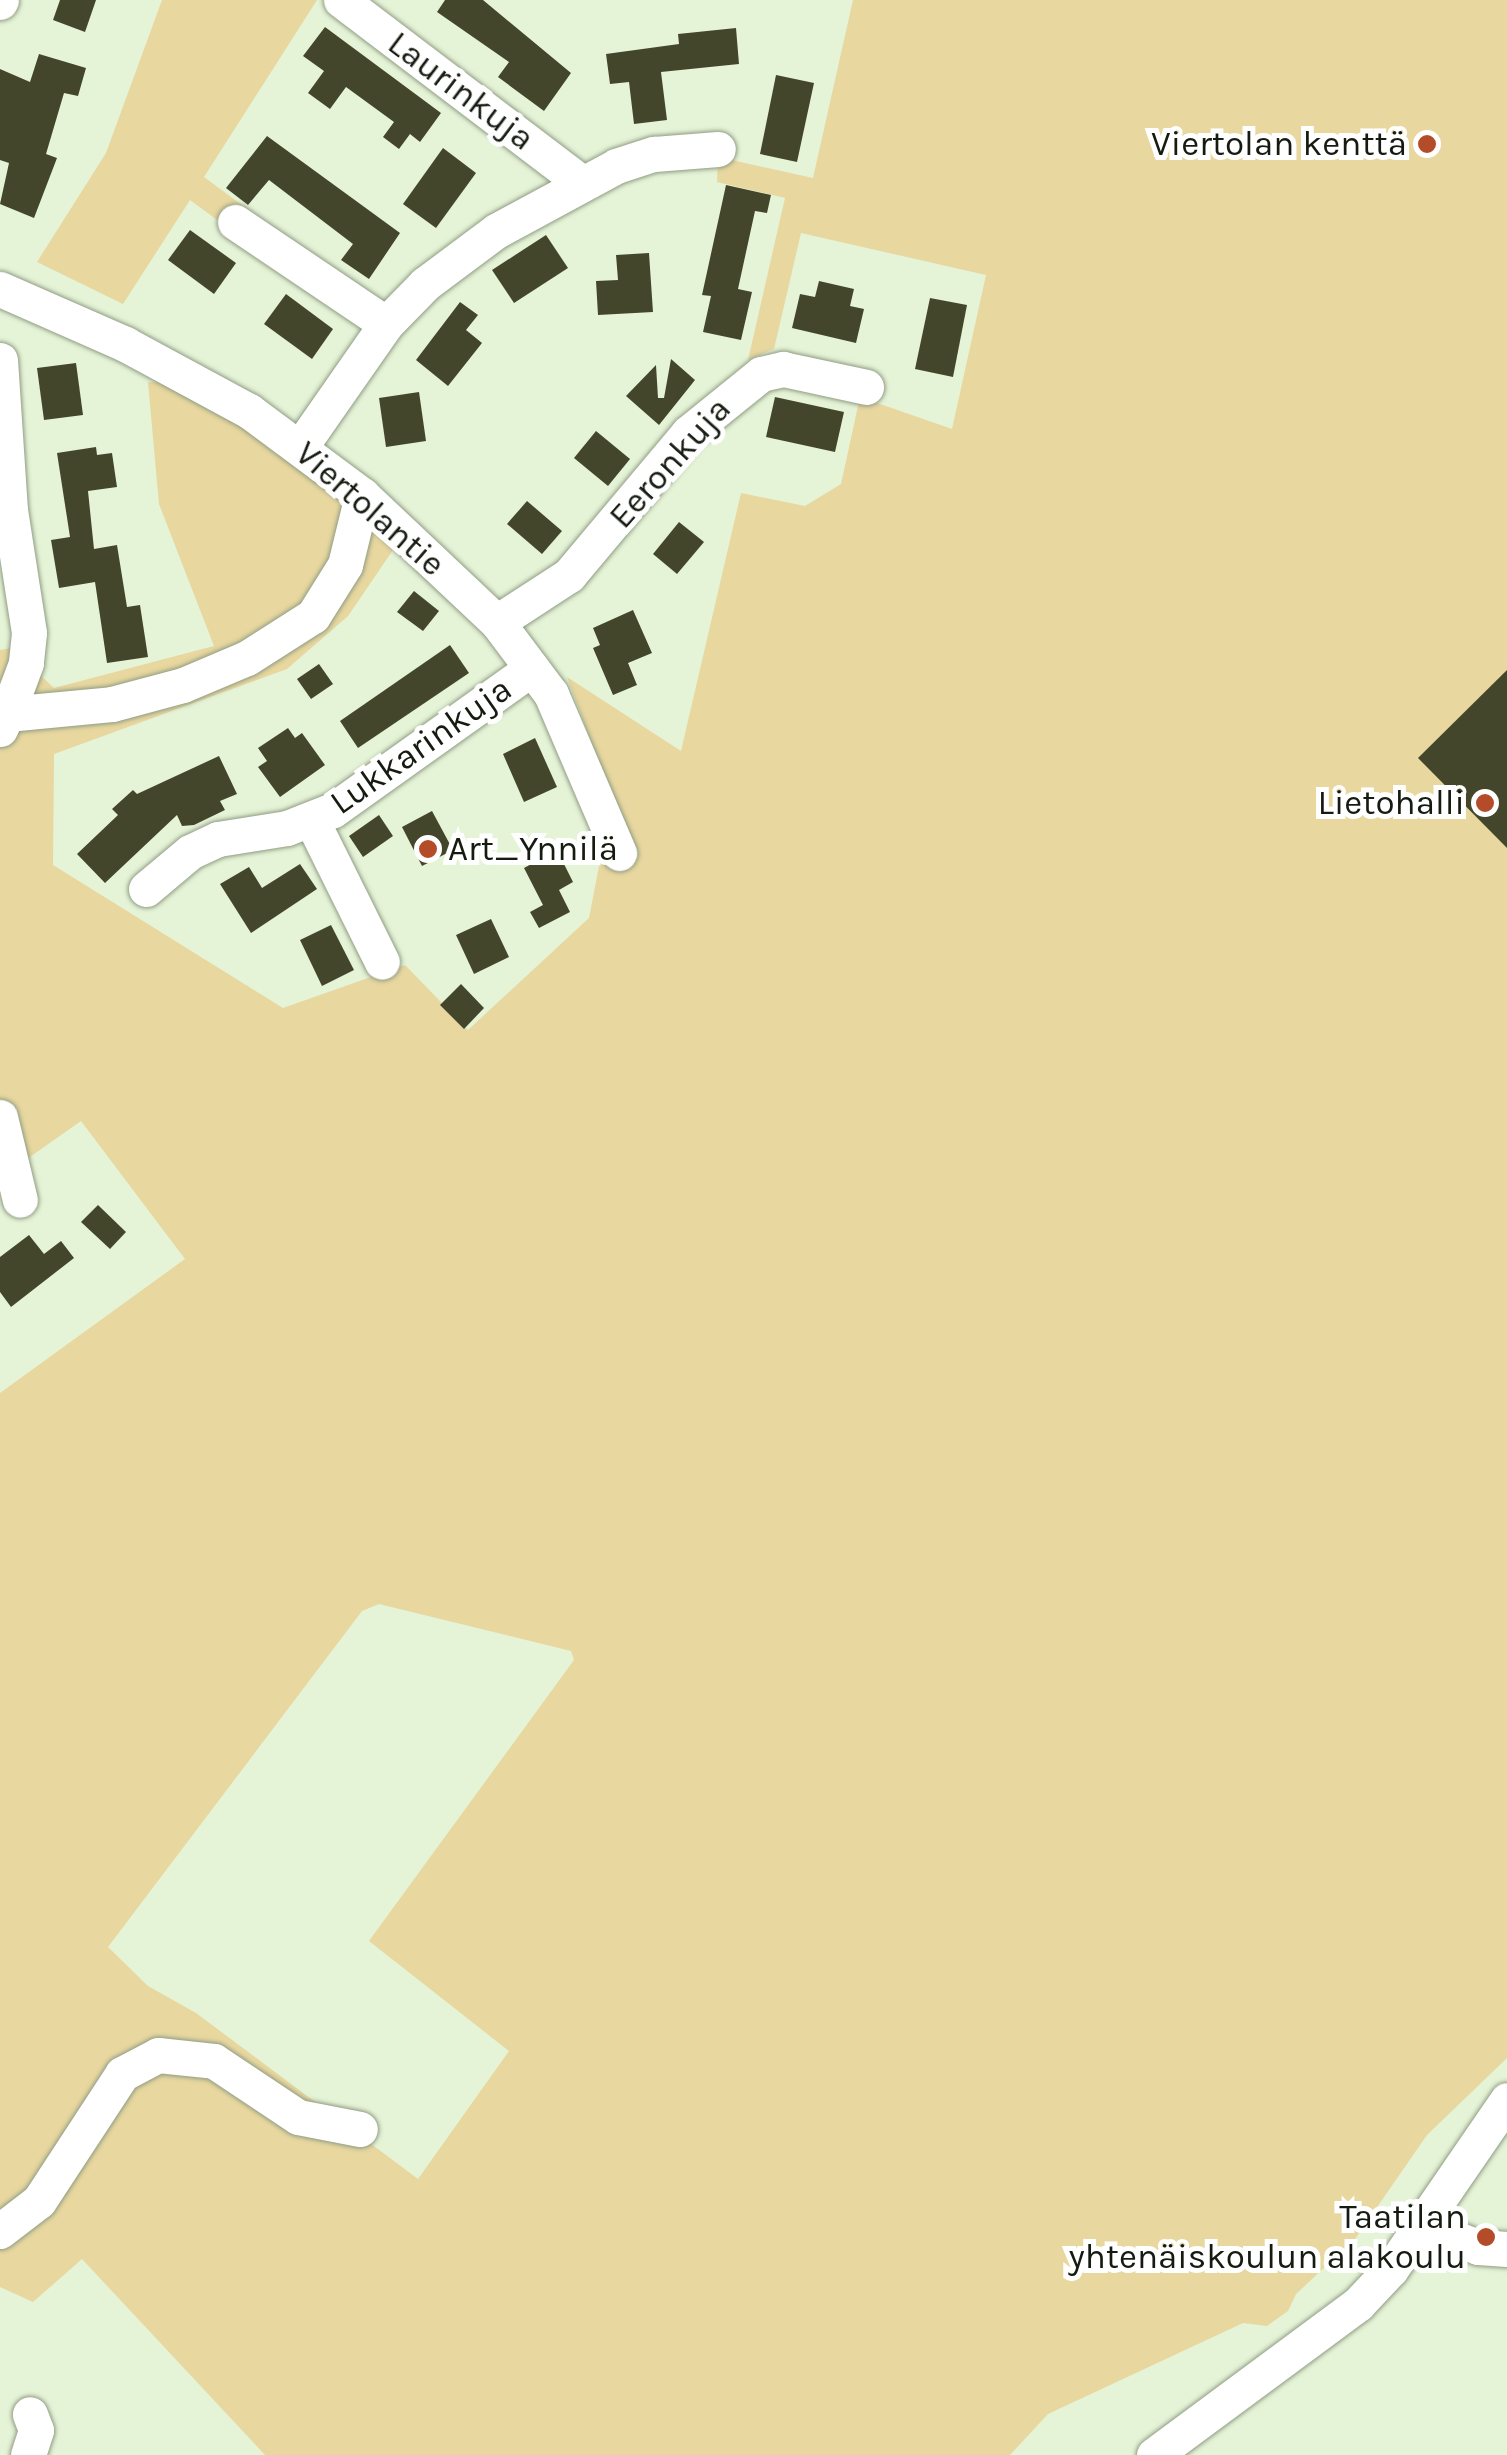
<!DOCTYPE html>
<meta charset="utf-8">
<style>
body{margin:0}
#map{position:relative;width:1507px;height:2455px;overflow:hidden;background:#e5f3d7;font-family:Karla,sans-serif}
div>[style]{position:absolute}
.green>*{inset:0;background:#e8d79f}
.building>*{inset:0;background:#44462c}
.roads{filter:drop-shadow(0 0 2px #909d83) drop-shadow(0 0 2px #909d83)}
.minor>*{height:35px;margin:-17.5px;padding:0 17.5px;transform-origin:17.5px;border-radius:17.5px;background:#fff}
.dots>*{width:28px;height:28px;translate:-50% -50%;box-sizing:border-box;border:5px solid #fff;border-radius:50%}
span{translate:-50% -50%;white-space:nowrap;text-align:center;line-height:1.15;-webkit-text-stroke:10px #fff;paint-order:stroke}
.street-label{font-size:35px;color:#161b11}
.poi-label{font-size:35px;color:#161b11}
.right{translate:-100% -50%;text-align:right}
.left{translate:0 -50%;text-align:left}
</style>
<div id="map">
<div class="green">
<i style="clip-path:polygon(162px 0,317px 0,204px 177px,273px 228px,258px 250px,190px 200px,123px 304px,37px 262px,106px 153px)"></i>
<i style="clip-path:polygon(evenodd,853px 0,1507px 0,1507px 2058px,1427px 2135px,1355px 2239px,1296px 2294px,1288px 2311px,1267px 2326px,1243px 2323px,1048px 2414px,1010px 2455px,265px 2455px,82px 2259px,33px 2302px,0 2287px,0 1393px,185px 1259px,81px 1121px,0 1178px,0 650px,11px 648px,54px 688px,214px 646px,159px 504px,148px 382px,175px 383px,228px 413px,369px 517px,393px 550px,348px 616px,287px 669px,54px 754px,53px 865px,283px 1008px,405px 965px,468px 1030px,589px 918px,599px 866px,632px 851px,567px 677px,681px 751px,741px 493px,805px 506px,841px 484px,860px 397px,952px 429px,986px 275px,801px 233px,774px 349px,748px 360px,785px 198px,717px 182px,718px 157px,813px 178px,853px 0,379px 1604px,571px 1651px,574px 1660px,369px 1941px,509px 2051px,418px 2179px,196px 2013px,148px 1986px,108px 1947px,362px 1611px,379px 1604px)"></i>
</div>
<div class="building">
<i style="clip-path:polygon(60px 0,96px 0,85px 32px,53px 20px)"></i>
<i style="clip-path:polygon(445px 0,483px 0,571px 73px,544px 111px,498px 77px,509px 62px,437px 12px)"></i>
<i style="clip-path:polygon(325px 27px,441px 113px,420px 142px,410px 134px,399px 149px,383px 137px,394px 122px,346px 87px,330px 109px,308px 93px,324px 71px,303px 56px)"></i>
<i style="clip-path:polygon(736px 28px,739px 64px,661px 72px,667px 120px,634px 124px,629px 82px,610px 84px,606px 54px,679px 44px,678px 34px)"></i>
<i style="clip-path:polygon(39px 54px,86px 68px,78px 96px,64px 93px,46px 154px,57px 158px,34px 218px,0 204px,9px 163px,0 160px,0 69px,30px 82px)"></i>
<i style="clip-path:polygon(776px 75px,814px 83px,797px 162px,760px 154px)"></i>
<i style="clip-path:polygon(267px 136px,400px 233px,369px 279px,341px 260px,353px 244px,269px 180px,248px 205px,226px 188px)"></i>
<i style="clip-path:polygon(443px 148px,476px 173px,436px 228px,403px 204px)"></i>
<i style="clip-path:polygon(726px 185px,771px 195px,767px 213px,755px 211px,738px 289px,752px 292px,741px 340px,703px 332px,711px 296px,702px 295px)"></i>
<i style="clip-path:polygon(190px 230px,236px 263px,214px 294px,168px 260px)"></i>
<i style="clip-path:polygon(546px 235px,568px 268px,514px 303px,492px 270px)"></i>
<i style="clip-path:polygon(649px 253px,653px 312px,598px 315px,596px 281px,618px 280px,616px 255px)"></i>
<i style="clip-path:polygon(819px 281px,854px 289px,850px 306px,864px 309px,856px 343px,792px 328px,800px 294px,815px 297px)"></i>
<i style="clip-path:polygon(286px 294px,333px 329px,312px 359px,264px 324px)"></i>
<i style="clip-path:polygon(930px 298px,967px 305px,953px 377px,915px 369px)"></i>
<i style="clip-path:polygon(460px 302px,478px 315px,466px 330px,482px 343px,448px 386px,416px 360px)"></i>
<i style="clip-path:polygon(671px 359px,695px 380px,659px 425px,626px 396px,656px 365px,658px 398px,664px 398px)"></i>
<i style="clip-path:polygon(76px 363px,83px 415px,44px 420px,37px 368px)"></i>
<i style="clip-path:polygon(419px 392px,426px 441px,386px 447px,379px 398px)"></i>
<i style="clip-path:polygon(775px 397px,844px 412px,835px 452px,766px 437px)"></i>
<i style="clip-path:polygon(596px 431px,630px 459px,608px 486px,574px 458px)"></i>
<i style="clip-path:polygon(96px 447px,97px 455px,112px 453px,117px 487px,88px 491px,94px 549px,117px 545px,127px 607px,140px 605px,148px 657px,107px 663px,95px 582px,59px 588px,51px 540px,70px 537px,57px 453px)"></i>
<i style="clip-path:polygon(527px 501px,562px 531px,542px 554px,507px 524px)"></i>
<i style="clip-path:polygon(679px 522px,704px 542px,677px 574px,653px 554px)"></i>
<i style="clip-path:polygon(414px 591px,439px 611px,423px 631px,397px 612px)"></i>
<i style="clip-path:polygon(633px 610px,652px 653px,628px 663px,637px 685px,613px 695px,593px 648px,600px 645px,593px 628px)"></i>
<i style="clip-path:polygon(450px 645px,469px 673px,358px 748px,340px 721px)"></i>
<i style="clip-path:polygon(319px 664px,333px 684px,311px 699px,297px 679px)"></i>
<i style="clip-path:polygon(1507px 670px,1507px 848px,1418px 758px)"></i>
<i style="clip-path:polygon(288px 728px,295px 738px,302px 733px,325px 765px,280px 797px,258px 767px,267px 761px,258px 748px)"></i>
<i style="clip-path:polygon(535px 738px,557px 787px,524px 802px,503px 754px)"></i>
<i style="clip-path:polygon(219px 756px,237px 794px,220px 801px,225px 810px,194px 825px,182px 826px,177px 815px,105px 883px,77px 854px,118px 815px,112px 809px,133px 790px,137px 794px)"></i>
<i style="clip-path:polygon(432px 811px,453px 850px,422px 866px,402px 827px)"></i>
<i style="clip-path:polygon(379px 815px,393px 836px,363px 857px,349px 836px)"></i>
<i style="clip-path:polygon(557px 850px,573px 882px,559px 890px,570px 912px,539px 928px,530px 912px,543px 905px,524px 868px)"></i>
<i style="clip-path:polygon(300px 864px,317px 889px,251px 933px,220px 884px,249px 867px,262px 888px)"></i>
<i style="clip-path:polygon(491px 919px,509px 957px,474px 974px,456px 935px)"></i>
<i style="clip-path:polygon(331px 925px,354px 970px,322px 986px,300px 940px)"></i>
<i style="clip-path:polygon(461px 984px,484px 1008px,464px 1029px,440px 1005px)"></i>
<i style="clip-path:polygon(98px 1205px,126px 1232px,110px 1249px,81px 1222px)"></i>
<i style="clip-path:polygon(29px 1235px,44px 1254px,61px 1241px,74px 1258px,11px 1307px,0 1292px,0 1257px)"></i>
</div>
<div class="roads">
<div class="minor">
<i style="left:341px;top:0;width:301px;rotate:37.2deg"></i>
<i style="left:0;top:2px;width:2px;rotate:-63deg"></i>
<i style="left:235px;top:222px;width:182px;rotate:34deg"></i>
<i style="left:0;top:289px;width:137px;rotate:23.7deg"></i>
<i style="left:125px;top:344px;width:141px;rotate:28.4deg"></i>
<i style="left:249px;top:411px;width:141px;rotate:36.6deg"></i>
<i style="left:362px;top:495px;width:185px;rotate:43.3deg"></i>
<i style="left:497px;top:622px;width:90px;rotate:53.1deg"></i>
<i style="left:551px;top:694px;width:173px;rotate:66.8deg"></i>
<i style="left:0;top:360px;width:150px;rotate:86.2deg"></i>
<i style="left:10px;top:510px;width:124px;rotate:81.2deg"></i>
<i style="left:29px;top:633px;width:30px;rotate:96deg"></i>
<i style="left:26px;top:663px;width:54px;rotate:110.4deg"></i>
<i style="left:301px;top:446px;width:149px;rotate:-55.1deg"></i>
<i style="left:386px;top:324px;width:56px;rotate:-45.7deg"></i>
<i style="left:425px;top:284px;width:89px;rotate:-36.7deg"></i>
<i style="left:496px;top:231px;width:136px;rotate:-28.4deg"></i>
<i style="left:616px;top:166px;width:40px;rotate:-18deg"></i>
<i style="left:654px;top:154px;width:64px;rotate:-4.5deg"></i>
<i style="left:497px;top:622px;width:86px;rotate:-33.1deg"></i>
<i style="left:569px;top:575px;width:185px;rotate:-50deg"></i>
<i style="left:688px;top:433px;width:94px;rotate:-38.9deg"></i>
<i style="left:761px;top:374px;width:23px;rotate:-13deg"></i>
<i style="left:783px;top:369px;width:85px;rotate:12.2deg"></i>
<i style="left:0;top:729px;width:17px;rotate:-65deg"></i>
<i style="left:7px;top:714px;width:105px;rotate:-5.4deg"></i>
<i style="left:112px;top:704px;width:73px;rotate:-15deg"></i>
<i style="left:183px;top:685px;width:69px;rotate:-22.9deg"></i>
<i style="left:247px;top:658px;width:78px;rotate:-32.5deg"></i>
<i style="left:313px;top:616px;width:60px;rotate:-57.9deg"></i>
<i style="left:345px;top:565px;width:72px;rotate:-76.3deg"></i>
<i style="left:312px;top:821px;width:157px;rotate:63.6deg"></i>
<i style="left:146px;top:889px;width:57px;rotate:-40.1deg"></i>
<i style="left:190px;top:852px;width:31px;rotate:-25deg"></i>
<i style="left:218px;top:839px;width:70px;rotate:-9.1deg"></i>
<i style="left:287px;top:828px;width:49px;rotate:-21.4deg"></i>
<i style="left:333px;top:810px;width:244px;rotate:-35.5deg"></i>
<i style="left:0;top:1117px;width:85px;rotate:76.5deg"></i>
<i style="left:1421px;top:2225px;width:61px;rotate:21.1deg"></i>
<i style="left:1478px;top:2247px;width:29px;rotate:4deg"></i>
<i style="left:0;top:2231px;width:49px;rotate:-37.6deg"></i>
<i style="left:39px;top:2201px;width:152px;rotate:-56.8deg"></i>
<i style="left:122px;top:2074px;width:41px;rotate:-27.8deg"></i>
<i style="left:158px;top:2055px;width:56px;rotate:6.1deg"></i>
<i style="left:214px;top:2061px;width:101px;rotate:33.7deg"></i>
<i style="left:298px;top:2117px;width:63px;rotate:11deg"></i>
<i style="left:28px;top:2455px;width:26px;rotate:-72deg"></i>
<i style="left:36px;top:2430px;width:17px;rotate:-111deg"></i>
<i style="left:1154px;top:2455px;width:254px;rotate:-36.5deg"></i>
<i style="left:1358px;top:2304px;width:48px;rotate:-46.7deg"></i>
<i style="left:1391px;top:2269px;width:205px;rotate:-55.5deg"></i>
</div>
</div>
<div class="dots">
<i style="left:1427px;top:144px;background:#b44c2a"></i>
<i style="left:1485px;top:803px;background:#b44c2a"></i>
<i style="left:428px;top:849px;background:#b44c2a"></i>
<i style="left:1486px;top:2237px;background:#b44c2a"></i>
</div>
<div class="street-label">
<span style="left:461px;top:91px;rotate:37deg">Laurinkuja</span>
<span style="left:670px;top:463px;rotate:-48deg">Eeronkuja</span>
<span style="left:370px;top:509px;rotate:41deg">Viertolantie</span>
<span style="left:421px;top:746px;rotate:-35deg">Lukkarinkuja</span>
</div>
<div class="poi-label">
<span class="right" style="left:1407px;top:144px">Viertolan kenttä</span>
<span class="right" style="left:1465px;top:803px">Lietohalli</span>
<span class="left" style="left:448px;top:849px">Art_Ynnilä</span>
<span class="right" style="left:1466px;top:2237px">Taatilan<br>yhtenäiskoulun alakoulu</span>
</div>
</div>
